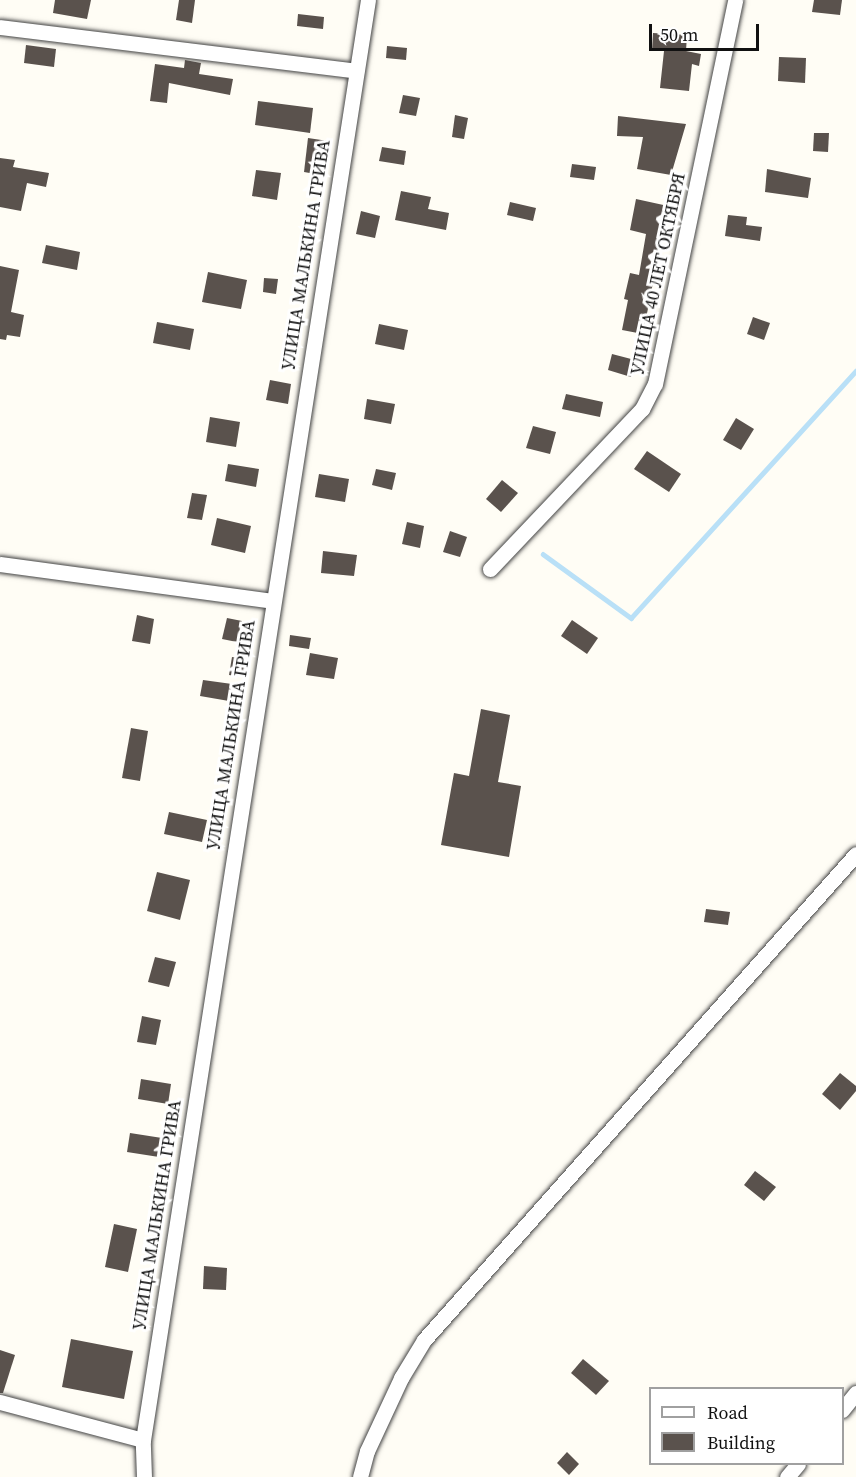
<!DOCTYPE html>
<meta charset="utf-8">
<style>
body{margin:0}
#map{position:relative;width:856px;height:1477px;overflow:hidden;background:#fffdf5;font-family:"Source Serif 4",serif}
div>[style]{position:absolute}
.stream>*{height:4.5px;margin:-2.25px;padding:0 2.25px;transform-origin:2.25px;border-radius:2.25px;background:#b9e0f7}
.building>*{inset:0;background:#5a524d}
.roads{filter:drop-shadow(0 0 2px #444) drop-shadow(0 0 2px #444)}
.street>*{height:15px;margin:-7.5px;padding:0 7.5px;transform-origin:7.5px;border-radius:7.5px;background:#fff}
span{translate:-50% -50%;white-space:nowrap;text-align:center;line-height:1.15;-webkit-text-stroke:6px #fff;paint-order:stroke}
.street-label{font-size:18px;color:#111}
.legend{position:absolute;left:649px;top:1387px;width:195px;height:78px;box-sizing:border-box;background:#fff;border:2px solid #a0a0a0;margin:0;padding:8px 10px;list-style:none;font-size:18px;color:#111}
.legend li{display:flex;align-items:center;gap:12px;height:30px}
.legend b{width:30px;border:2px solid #a0a0a0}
.scale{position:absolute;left:649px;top:24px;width:110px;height:27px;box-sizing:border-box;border:3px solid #111;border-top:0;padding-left:8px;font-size:18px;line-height:21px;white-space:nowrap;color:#111;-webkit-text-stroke:4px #fff;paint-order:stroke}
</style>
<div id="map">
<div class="stream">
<i style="left:543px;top:554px;width:109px;rotate:36deg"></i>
<i style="left:631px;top:618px;width:334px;rotate:-47.7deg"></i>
</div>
<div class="building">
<i style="clip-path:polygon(55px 0,91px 0,87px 19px,53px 13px)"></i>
<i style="clip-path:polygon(179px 0,195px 0,192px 23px,176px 20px)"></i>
<i style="clip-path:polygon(814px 0,842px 0,840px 15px,812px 12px)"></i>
<i style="clip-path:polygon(298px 14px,324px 17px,323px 29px,297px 26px)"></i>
<i style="clip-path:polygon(653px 33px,687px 35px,686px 51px,701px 54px,699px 66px,692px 64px,689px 91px,660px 88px,664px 51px,652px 51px)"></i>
<i style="clip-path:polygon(26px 45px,56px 49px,54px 67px,24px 63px)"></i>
<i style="clip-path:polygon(387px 46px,407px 48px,406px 60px,386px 58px)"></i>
<i style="clip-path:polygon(779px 57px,806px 58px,805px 83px,778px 81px)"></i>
<i style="clip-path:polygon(185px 60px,201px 63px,199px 74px,233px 79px,230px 95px,169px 83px,167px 103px,150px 101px,155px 64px,184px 68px)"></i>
<i style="clip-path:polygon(403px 95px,420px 98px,416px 116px,399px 113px)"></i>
<i style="clip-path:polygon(258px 101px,313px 108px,310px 133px,255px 125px)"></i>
<i style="clip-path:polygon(455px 115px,468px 118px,464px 139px,452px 137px)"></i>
<i style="clip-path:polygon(618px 116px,686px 124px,671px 175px,637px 169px,643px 137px,617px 136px)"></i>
<i style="clip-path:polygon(814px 133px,829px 133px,828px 152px,813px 151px)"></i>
<i style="clip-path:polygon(308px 138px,328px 141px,321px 175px,304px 172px)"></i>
<i style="clip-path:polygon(382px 147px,406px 151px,404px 165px,379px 161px)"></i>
<i style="clip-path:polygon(0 158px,15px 160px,13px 167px,49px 173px,46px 187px,27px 183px,21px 211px,0 207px)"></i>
<i style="clip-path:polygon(572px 164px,596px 167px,594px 180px,570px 177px)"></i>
<i style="clip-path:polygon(767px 169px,811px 178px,808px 198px,765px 192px)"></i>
<i style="clip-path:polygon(256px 170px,281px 173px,277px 200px,252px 196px)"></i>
<i style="clip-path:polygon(401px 191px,431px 197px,428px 209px,449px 213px,446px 230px,395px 220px)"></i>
<i style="clip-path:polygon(636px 199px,668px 206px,643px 334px,622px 330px,628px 300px,624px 299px,630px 273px,639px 275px,646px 234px,630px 230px)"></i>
<i style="clip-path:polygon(510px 202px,536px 208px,533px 221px,507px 215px)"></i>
<i style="clip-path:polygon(361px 211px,380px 216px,375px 238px,356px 234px)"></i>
<i style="clip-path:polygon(728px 215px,747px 217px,746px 225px,762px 227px,760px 241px,725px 236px)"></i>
<i style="clip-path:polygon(46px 245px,80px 252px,77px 270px,42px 263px)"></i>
<i style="clip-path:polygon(0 266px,19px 270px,11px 312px,24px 315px,20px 337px,7px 335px,6px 340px,0 339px)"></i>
<i style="clip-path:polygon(208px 272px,247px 280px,241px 309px,202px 302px)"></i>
<i style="clip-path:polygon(264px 278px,278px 279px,276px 294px,263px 292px)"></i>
<i style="clip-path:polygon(753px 317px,770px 323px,764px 340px,747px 334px)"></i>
<i style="clip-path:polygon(157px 322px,194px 329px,190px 350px,153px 343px)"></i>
<i style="clip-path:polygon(379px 324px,408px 330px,404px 350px,375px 344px)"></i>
<i style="clip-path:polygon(612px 354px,635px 360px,631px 377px,608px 370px)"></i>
<i style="clip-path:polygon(270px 380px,291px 384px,288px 404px,266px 400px)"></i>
<i style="clip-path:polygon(566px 394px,603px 402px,600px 417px,562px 409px)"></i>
<i style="clip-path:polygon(367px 399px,395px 404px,391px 424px,364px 419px)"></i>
<i style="clip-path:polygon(210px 417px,240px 422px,236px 447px,206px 442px)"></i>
<i style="clip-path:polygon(736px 418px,754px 429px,741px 450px,723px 440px)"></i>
<i style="clip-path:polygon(533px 426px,556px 432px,550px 454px,526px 448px)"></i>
<i style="clip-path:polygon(647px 451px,681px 474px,669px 492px,634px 469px)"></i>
<i style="clip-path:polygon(228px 464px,259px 469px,256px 487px,225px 481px)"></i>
<i style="clip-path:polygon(376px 469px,396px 473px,392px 490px,372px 485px)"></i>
<i style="clip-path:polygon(319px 474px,349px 479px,345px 502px,315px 497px)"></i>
<i style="clip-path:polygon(502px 480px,518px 493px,501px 512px,486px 499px)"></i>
<i style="clip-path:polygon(192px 493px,207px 495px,202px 520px,187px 518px)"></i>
<i style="clip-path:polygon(217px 518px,251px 526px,245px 553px,211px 545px)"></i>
<i style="clip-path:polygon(407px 522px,424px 526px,420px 548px,402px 544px)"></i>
<i style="clip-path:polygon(450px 531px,467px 537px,460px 557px,443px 552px)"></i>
<i style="clip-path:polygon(323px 551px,357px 555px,354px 576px,321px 573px)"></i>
<i style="clip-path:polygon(137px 615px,154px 619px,150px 644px,132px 641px)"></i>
<i style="clip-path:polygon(227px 618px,242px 621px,237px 642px,222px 639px)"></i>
<i style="clip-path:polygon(572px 620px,598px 638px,587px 654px,561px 636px)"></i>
<i style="clip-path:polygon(290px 635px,311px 638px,309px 649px,289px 646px)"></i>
<i style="clip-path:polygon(310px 653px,338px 658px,334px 679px,306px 675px)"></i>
<i style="clip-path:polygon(232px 657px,246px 659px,244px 677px,229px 675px)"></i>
<i style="clip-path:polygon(203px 680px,232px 684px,229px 701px,200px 696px)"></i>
<i style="clip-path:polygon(481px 709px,510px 715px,498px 782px,521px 786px,509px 857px,441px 845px,454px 773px,469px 776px)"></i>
<i style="clip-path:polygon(131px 728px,148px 731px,140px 781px,122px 778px)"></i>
<i style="clip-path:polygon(169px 812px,207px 820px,202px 842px,164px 834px)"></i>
<i style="clip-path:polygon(157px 872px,190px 880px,180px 920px,147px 911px)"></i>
<i style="clip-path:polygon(706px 909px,730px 912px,728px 925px,704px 922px)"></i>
<i style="clip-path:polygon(155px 957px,176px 962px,169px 987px,148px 982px)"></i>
<i style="clip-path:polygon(142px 1016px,161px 1020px,156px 1045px,137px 1042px)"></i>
<i style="clip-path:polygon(840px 1073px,856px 1086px,856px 1091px,840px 1110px,822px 1094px)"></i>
<i style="clip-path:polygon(141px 1079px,171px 1084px,168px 1104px,138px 1099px)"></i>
<i style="clip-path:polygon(130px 1133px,162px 1138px,159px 1157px,127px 1152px)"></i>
<i style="clip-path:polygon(755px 1171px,776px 1187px,764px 1201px,744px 1185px)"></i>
<i style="clip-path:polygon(114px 1224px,137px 1229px,128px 1272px,105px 1267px)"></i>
<i style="clip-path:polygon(204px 1266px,227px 1268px,226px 1290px,203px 1289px)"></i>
<i style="clip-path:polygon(71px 1339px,133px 1351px,124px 1399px,62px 1387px)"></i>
<i style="clip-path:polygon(0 1350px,15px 1355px,3px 1393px,0 1393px)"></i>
<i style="clip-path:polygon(583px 1359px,609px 1381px,596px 1395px,571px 1373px)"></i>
<i style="clip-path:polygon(567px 1452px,579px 1464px,569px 1475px,557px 1463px)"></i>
</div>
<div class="roads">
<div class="street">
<i style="left:0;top:27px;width:359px;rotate:7deg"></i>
<i style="left:0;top:564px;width:275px;rotate:7.7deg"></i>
<i style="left:490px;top:569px;width:221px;rotate:-46.5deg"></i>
<i style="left:642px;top:409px;width:28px;rotate:-63deg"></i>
<i style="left:655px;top:384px;width:392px;rotate:-78.2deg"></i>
<i style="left:0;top:1402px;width:148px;rotate:14.9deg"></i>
<i style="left:842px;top:1410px;width:22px;rotate:-51deg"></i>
<i style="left:144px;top:1477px;width:37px;rotate:-92deg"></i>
<i style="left:143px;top:1440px;width:1457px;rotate:-81.12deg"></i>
<i style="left:360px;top:1477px;width:27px;rotate:-75deg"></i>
<i style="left:367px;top:1451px;width:81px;rotate:-65deg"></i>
<i style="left:401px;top:1378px;width:44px;rotate:-58.8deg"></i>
<i style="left:424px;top:1340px;width:650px;rotate:-48.37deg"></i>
<i style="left:787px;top:1477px;width:17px;rotate:-50deg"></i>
</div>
</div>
<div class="street-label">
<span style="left:306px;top:255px;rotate:-81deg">УЛИЦА МАЛЬКИНА ГРИВА</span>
<span style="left:658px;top:274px;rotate:-78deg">УЛИЦА 40 ЛЕТ ОКТЯБРЯ</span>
<span style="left:231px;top:735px;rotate:-81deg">УЛИЦА МАЛЬКИНА ГРИВА</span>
<span style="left:157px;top:1215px;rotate:-81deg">УЛИЦА МАЛЬКИНА ГРИВА</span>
</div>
<ul class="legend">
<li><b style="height:8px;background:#fff"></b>Road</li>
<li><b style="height:16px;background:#5a524d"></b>Building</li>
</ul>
<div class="scale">50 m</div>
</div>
